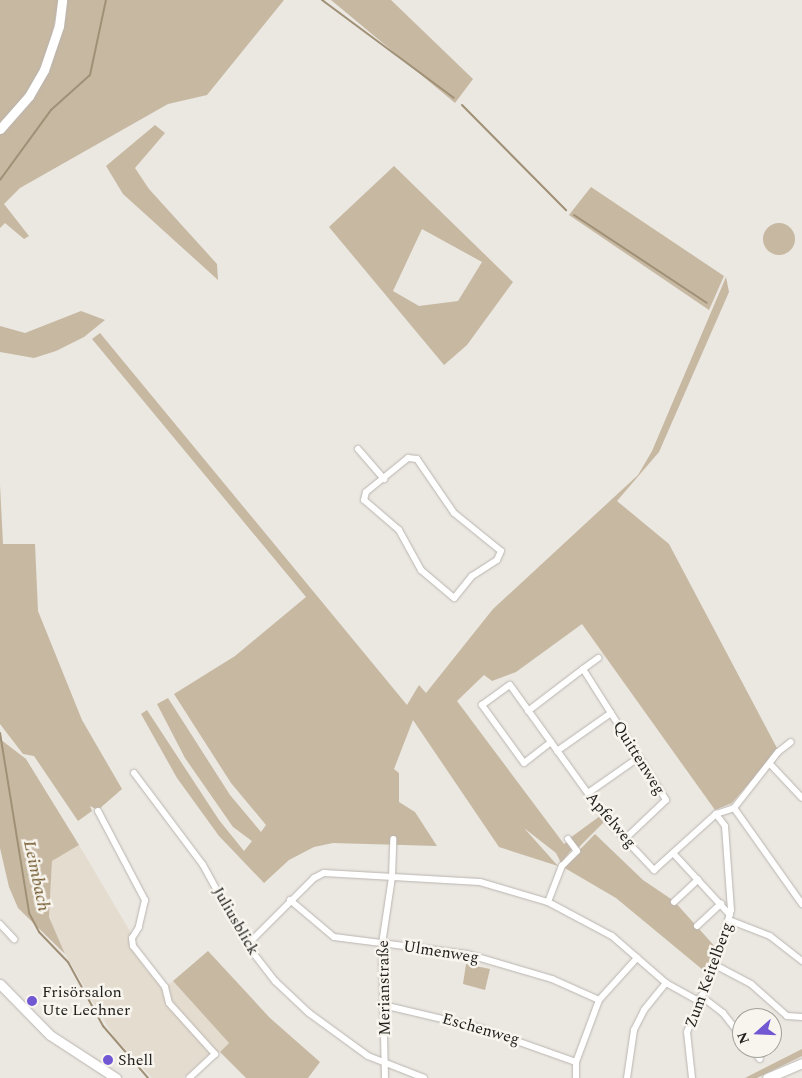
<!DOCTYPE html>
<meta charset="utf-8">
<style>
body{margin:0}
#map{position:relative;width:802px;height:1078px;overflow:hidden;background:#ebe7e1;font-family:Spectral,serif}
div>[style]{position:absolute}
.built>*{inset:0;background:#e4dccf}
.green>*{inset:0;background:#c7b8a2}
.round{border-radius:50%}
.stream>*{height:2px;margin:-1px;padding:0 1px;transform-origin:1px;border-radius:1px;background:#a09076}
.roads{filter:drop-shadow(0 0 1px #b9b5b0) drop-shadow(0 0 1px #b9b5b0)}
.street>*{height:6px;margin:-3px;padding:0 3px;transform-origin:3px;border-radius:3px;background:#fff}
.secondary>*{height:9px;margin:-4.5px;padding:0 4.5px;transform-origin:4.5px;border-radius:4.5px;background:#fff}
.dots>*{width:14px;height:14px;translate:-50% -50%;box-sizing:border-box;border:2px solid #f8f5ef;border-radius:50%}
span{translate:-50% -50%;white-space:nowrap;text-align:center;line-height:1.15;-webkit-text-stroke:5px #f8f5ef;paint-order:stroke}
.street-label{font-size:16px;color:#21201d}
.poi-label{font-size:16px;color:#21201d}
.left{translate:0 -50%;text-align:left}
.water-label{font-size:18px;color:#6b5123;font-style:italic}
.north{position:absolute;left:732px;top:1008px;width:50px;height:50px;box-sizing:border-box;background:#f8f5ef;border:1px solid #a2a09b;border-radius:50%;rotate:250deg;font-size:14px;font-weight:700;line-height:20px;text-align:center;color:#21201d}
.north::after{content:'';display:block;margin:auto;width:18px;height:22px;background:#7157d1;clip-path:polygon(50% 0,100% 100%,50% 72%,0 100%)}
</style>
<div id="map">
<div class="built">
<i style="clip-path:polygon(79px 845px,131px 933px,129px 944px,145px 968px,163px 989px,173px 981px,229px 1043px,220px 1052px,209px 1054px,183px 1078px,152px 1078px,114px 1037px,65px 954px,49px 917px,52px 861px)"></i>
</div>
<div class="green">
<i style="clip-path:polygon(0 0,59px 0,51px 41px,58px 45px,67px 0,284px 0,207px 95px,168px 104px,20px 188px,4px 204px,29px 236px,24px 239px,5px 223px,0 228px)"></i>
<i style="clip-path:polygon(331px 0,391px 0,473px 79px,455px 103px)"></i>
<i style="clip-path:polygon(155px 125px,165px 133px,135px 168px,149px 189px,217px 264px,218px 280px,123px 194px,106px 166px)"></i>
<i style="clip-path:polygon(evenodd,394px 166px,513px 282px,467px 345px,444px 365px,329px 227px,394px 166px,422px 229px,482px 262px,458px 301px,419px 306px,393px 291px,422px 229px)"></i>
<i style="clip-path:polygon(591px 187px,724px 276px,709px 310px,569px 215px)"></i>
<i class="round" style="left:763px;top:223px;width:32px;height:32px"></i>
<i style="clip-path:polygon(726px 277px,729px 292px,659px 452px,617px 501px,669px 544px,778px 750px,732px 803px,715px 810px,582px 624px,516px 672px,492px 681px,484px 675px,457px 701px,564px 844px,567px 842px,572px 849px,561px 863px,556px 853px,524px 828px,558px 866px,499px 847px,413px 720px,394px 769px,399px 773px,399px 802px,415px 812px,437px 846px,333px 843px,314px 847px,289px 860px,264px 883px,219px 836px,177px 778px,141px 714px,147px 710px,219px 820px,244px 851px,252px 841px,233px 827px,185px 758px,157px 704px,168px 698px,230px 795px,261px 832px,266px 825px,231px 783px,174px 694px,235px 656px,306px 597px,92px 339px,100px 333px,407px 705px,419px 685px,426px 693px,493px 609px,638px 475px,652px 451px)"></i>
<i style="clip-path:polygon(81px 311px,105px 320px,84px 337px,56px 351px,34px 358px,0 352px,0 326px,25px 333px)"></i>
<i style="clip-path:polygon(0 485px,3px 544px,35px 544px,38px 611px,82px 720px,122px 789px,98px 810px,90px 806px,92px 811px,78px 821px,34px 756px,23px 754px,0 724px)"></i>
<i style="clip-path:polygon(0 739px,26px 759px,79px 845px,52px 861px,49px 917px,65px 954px,18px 908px,9px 887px,0 848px)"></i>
<i style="clip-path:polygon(600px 816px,604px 822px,578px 848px,570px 838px)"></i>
<i style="clip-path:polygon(595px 834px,643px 880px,674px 901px,718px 950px,709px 975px,616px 898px,563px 867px)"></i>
<i style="clip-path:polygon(208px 951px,270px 1018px,320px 1062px,308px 1078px,246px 1078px,220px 1052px,229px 1043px,173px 981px)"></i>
<i style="clip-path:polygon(466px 964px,490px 969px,485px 990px,463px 984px)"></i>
<i style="clip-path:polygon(802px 1049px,802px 1056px,757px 1078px,745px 1078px)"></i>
</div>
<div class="stream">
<i style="left:322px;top:0;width:164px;rotate:36.6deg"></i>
<i style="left:462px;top:105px;width:148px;rotate:45.3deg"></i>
<i style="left:0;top:180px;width:87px;rotate:-53.9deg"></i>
<i style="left:51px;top:110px;width:52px;rotate:-41.9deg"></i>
<i style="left:90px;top:75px;width:77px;rotate:-78deg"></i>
<i style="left:574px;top:215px;width:159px;rotate:33.5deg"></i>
<i style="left:0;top:733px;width:182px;rotate:80.8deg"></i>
<i style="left:29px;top:913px;width:21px;rotate:62deg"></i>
<i style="left:39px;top:932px;width:42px;rotate:46deg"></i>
<i style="left:68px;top:962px;width:73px;rotate:61.3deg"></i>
<i style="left:103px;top:1026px;width:69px;rotate:49.1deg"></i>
</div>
<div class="roads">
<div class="street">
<i style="left:358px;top:449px;width:40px;rotate:49deg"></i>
<i style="left:408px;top:458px;width:9px;rotate:6deg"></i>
<i style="left:417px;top:459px;width:65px;rotate:55.6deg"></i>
<i style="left:454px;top:513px;width:60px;rotate:39deg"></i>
<i style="left:501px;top:551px;width:10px;rotate:114deg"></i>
<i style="left:497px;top:560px;width:30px;rotate:147deg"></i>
<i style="left:472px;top:576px;width:28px;rotate:129deg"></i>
<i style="left:454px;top:598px;width:43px;rotate:-139.7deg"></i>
<i style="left:421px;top:570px;width:46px;rotate:-118.8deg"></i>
<i style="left:399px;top:530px;width:46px;rotate:-139.4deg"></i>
<i style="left:364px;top:500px;width:8px;rotate:-76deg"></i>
<i style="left:366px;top:492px;width:54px;rotate:-39deg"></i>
<i style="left:583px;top:669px;width:19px;rotate:-36deg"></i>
<i style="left:528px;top:711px;width:69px;rotate:-37.4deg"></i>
<i style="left:583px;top:669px;width:155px;rotate:57.6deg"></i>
<i style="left:666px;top:800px;width:55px;rotate:136.5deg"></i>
<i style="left:551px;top:742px;width:34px;rotate:142deg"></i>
<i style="left:524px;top:763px;width:72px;rotate:-125.9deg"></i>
<i style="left:482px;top:705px;width:34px;rotate:-36deg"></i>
<i style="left:510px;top:685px;width:166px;rotate:54.3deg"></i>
<i style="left:607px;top:820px;width:69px;rotate:46.8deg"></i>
<i style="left:654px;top:870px;width:84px;rotate:-42.1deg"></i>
<i style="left:716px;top:814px;width:19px;rotate:-18deg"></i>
<i style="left:557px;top:751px;width:66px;rotate:-35.1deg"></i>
<i style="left:771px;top:765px;width:45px;rotate:46.8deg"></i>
<i style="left:134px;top:773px;width:115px;rotate:53.1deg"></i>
<i style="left:203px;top:865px;width:91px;rotate:61.2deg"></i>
<i style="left:247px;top:945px;width:46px;rotate:52.1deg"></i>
<i style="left:275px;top:981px;width:47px;rotate:43.3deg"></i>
<i style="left:309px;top:1013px;width:73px;rotate:36.1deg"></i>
<i style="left:368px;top:1056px;width:60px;rotate:21.4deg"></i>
<i style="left:588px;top:793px;width:61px;rotate:-35deg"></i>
<i style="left:734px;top:808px;width:118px;rotate:54.7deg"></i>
<i style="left:734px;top:808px;width:71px;rotate:-51.8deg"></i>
<i style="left:778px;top:752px;width:16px;rotate:-38deg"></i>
<i style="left:98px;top:811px;width:101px;rotate:62.2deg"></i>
<i style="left:145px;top:900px;width:28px;rotate:103deg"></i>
<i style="left:139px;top:927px;width:13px;rotate:122deg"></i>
<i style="left:132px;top:938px;width:8px;rotate:83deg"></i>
<i style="left:133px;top:946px;width:52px;rotate:52deg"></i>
<i style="left:165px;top:987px;width:16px;rotate:76deg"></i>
<i style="left:169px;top:1003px;width:69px;rotate:48deg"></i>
<i style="left:215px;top:1054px;width:35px;rotate:137deg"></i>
<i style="left:673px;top:853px;width:84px;rotate:47.4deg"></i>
<i style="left:290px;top:900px;width:57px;rotate:40.1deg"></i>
<i style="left:334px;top:937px;width:134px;rotate:7.3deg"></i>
<i style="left:467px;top:954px;width:89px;rotate:16.4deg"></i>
<i style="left:552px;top:979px;width:51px;rotate:24.1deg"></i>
<i style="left:548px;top:902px;width:39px;rotate:-69deg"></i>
<i style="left:562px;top:866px;width:21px;rotate:-45deg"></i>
<i style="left:577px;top:851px;width:15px;rotate:-127deg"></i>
<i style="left:674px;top:902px;width:33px;rotate:-43deg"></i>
<i style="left:729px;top:920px;width:44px;rotate:21.3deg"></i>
<i style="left:770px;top:936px;width:41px;rotate:38deg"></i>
<i style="left:0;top:924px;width:21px;rotate:47deg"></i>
<i style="left:697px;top:926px;width:33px;rotate:-43deg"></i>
<i style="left:247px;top:945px;width:95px;rotate:-45deg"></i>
<i style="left:314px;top:878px;width:11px;rotate:-27deg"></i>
<i style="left:324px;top:873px;width:156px;rotate:3.3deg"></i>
<i style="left:480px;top:882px;width:71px;rotate:16.4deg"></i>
<i style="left:548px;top:902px;width:72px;rotate:28deg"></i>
<i style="left:612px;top:936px;width:72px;rotate:41deg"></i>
<i style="left:666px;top:983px;width:39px;rotate:29deg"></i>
<i style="left:715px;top:965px;width:41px;rotate:27.8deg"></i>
<i style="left:751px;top:984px;width:48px;rotate:41.6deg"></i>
<i style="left:787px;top:1016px;width:15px;rotate:4deg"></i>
<i style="left:701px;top:996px;width:28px;rotate:38deg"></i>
<i style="left:723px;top:1013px;width:31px;rotate:52deg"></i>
<i style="left:383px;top:1005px;width:100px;rotate:13.3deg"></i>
<i style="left:480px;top:1028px;width:102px;rotate:19.5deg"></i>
<i style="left:751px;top:1048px;width:14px;rotate:51deg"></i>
<i style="left:385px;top:1078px;width:134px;rotate:-91.3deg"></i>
<i style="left:382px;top:944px;width:68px;rotate:-81.5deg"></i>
<i style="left:392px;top:877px;width:38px;rotate:-88deg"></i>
<i style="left:576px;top:1078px;width:16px;rotate:-90deg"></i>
<i style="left:576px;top:1062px;width:66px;rotate:-69.6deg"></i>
<i style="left:599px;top:1000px;width:57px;rotate:-47.9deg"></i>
<i style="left:627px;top:1078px;width:49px;rotate:-81.7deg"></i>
<i style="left:634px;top:1030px;width:22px;rotate:-63deg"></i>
<i style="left:644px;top:1010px;width:35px;rotate:-51deg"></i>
<i style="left:692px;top:1078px;width:46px;rotate:-96.2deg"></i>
<i style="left:687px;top:1032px;width:73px;rotate:-67.3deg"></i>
<i style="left:715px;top:965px;width:57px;rotate:-73.8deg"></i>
<i style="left:731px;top:910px;width:84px;rotate:-94.1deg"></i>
<i style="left:725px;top:826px;width:15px;rotate:-127deg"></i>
</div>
<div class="secondary">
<i style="left:0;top:129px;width:44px;rotate:-48.7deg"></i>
<i style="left:29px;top:96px;width:30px;rotate:-60deg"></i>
<i style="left:44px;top:70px;width:46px;rotate:-71.2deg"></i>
<i style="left:59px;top:26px;width:26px;rotate:-83deg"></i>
<i style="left:0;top:984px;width:71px;rotate:45.6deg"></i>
<i style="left:50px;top:1035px;width:79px;rotate:33.1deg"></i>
<i style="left:767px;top:1078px;width:38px;rotate:-23deg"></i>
</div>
</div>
<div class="dots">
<i style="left:32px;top:1001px;background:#7157d1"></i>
<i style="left:108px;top:1060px;background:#7157d1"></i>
</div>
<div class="street-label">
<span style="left:639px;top:758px;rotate:58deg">Quittenweg</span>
<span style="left:611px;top:820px;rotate:50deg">Apfelweg</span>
<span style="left:236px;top:921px;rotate:60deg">Juliusblick</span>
<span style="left:441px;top:952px;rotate:9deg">Ulmenweg</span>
<span style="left:709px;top:975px;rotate:-70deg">Zum Keitelberg</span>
<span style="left:384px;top:988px;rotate:-91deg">Merianstraße</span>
<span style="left:481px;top:1029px;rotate:16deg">Eschenweg</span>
</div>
<div class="poi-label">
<span class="left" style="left:42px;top:1001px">Frisörsalon<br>Ute Lechner</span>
<span class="left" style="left:118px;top:1060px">Shell</span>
</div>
<div class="water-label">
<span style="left:36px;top:876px;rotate:78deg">Leimbach</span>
</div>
<div class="north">N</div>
</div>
